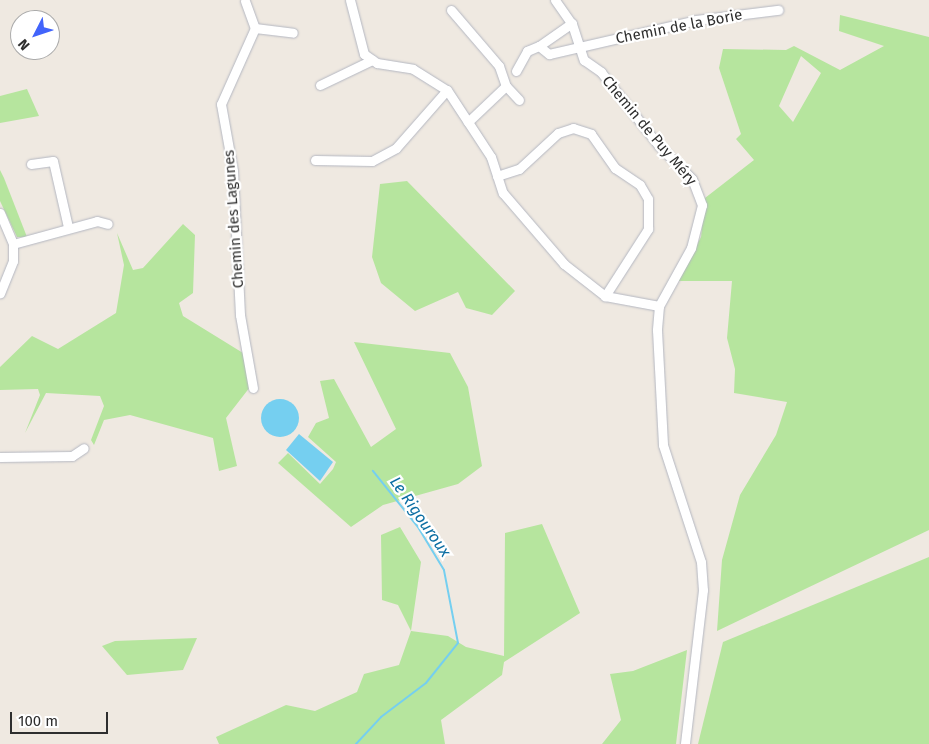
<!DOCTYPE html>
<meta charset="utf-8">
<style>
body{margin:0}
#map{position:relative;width:929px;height:744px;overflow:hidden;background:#efe9e1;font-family:"Fira Sans",sans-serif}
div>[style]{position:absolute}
.green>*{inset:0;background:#b6e59e}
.water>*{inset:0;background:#75cff0}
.round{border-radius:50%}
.stream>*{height:2px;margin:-1px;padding:0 1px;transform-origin:1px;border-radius:1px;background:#75cff0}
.roads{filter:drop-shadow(0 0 1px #b4b7c1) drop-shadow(0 0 1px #b4b7c1)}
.minor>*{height:9px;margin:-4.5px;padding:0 4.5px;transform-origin:4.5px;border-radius:4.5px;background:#fff}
span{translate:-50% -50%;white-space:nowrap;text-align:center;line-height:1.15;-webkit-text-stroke:4.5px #fff;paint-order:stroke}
.street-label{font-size:15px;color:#2e2e2e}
.water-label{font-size:16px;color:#0d6fa3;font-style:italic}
.north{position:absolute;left:10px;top:10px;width:50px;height:50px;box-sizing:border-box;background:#fff;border:1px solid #ababab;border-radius:50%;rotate:229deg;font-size:14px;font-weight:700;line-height:20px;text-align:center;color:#2e2e2e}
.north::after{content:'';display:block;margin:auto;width:18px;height:22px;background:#4264fb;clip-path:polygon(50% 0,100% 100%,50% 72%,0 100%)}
.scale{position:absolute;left:10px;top:712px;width:98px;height:22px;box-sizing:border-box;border:2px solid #2e2e2e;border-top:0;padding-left:6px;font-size:15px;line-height:18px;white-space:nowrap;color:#2e2e2e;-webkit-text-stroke:4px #fff;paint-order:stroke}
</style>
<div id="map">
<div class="green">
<i style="clip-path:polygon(evenodd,840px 15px,929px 37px,929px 530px,717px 631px,722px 560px,740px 495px,776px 435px,787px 402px,734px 393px,735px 369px,727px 338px,732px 281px,678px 281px,701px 237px,705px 198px,754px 160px,736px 139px,741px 134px,719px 68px,723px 49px,786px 50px,794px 46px,840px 70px,884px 46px,839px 31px,840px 15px,801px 56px,821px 73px,793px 122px,779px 106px,801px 56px)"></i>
<i style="clip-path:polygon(27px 89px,39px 116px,0 123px,0 96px)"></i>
<i style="clip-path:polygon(0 170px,4px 178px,27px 237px,17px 237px,0 201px)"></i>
<i style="clip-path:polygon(407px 181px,515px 291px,492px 315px,466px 308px,458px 292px,415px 311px,381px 283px,372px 257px,380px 184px)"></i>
<i style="clip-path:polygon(183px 224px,195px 235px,193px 293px,179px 303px,183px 316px,243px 353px,250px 387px,226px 418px,237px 466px,219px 471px,213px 438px,130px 415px,104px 420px,94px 445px,91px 440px,104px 406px,100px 396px,46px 393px,25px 433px,40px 395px,38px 389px,0 390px,0 367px,32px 336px,58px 349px,116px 313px,124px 265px,117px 233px,133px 270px,143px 268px)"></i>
<i style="clip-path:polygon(354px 342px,450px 353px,468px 387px,482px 466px,458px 484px,383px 505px,351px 527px,278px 463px,288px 453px,320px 484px,333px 469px,336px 462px,308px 437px,316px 423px,329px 418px,320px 381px,334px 379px,371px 447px,396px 429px)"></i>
<i style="clip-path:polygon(542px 524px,580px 613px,504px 662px,502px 675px,441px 720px,445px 744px,219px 744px,216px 737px,286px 705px,315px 711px,357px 692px,364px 674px,399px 665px,411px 631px,398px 605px,382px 600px,381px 535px,400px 527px,421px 562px,411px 631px,448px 636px,466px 647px,504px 656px,505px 533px)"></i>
<i style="clip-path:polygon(929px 557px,929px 744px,698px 744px,723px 642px)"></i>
<i style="clip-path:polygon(197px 638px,183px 670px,127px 675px,102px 646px,115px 641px)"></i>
<i style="clip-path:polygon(687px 650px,676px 744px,602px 744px,621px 720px,610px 674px,633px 671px)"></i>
</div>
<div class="water">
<i class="round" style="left:261px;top:399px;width:38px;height:38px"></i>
<i style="clip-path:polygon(299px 434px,333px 462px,320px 481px,286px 450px)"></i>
</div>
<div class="stream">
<i style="left:356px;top:744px;width:37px;rotate:-47deg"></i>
<i style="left:381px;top:717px;width:56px;rotate:-37.1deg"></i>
<i style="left:426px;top:683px;width:51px;rotate:-51.3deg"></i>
<i style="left:458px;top:643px;width:74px;rotate:-100.9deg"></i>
<i style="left:444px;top:570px;width:50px;rotate:-121.2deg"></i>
<i style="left:418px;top:527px;width:72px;rotate:-128.8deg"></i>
</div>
<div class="roads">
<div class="minor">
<i style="left:350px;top:0;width:56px;rotate:75.5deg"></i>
<i style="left:364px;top:54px;width:16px;rotate:35deg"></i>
<i style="left:377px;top:63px;width:36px;rotate:9deg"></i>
<i style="left:413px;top:69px;width:40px;rotate:32deg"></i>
<i style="left:447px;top:90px;width:80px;rotate:56.7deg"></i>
<i style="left:491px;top:157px;width:38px;rotate:72deg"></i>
<i style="left:503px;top:193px;width:94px;rotate:49.3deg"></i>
<i style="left:564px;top:264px;width:52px;rotate:38deg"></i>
<i style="left:605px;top:296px;width:55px;rotate:10.5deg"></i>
<i style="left:555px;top:0;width:29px;rotate:55deg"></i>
<i style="left:572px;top:24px;width:38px;rotate:72deg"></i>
<i style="left:584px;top:60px;width:21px;rotate:35deg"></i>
<i style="left:601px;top:72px;width:94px;rotate:51.9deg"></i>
<i style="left:659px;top:146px;width:47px;rotate:45deg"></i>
<i style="left:692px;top:179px;width:28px;rotate:69deg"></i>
<i style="left:702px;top:205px;width:44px;rotate:104.3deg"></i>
<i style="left:691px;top:248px;width:66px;rotate:118.9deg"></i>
<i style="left:659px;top:306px;width:24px;rotate:95deg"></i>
<i style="left:657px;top:330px;width:115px;rotate:87deg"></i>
<i style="left:663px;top:445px;width:123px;rotate:72deg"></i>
<i style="left:701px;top:562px;width:28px;rotate:86deg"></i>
<i style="left:703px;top:590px;width:155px;rotate:96.7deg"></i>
<i style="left:245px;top:1px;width:29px;rotate:70deg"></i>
<i style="left:451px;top:10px;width:74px;rotate:49.4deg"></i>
<i style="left:499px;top:66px;width:21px;rotate:71deg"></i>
<i style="left:506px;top:86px;width:19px;rotate:47deg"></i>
<i style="left:572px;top:23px;width:40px;rotate:145.1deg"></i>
<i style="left:539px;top:46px;width:13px;rotate:39deg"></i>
<i style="left:549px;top:54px;width:151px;rotate:-13deg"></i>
<i style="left:696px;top:20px;width:83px;rotate:-7deg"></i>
<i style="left:255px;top:28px;width:38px;rotate:7deg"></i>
<i style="left:516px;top:71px;width:23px;rotate:-61deg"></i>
<i style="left:527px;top:51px;width:13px;rotate:-23deg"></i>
<i style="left:320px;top:85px;width:58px;rotate:-25.7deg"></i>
<i style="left:468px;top:122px;width:52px;rotate:-43.5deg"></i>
<i style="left:315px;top:160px;width:57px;rotate:1deg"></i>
<i style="left:372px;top:161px;width:27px;rotate:-28deg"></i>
<i style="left:396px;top:148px;width:77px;rotate:-48.7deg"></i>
<i style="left:31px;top:164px;width:22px;rotate:-8deg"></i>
<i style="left:53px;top:161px;width:68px;rotate:77.2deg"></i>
<i style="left:497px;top:176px;width:23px;rotate:-18deg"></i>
<i style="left:519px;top:169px;width:53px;rotate:-42.7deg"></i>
<i style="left:558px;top:133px;width:16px;rotate:-18deg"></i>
<i style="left:573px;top:128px;width:19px;rotate:18deg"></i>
<i style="left:591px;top:134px;width:42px;rotate:54.8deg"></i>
<i style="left:615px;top:168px;width:30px;rotate:34deg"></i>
<i style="left:640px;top:185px;width:16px;rotate:60deg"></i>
<i style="left:648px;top:199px;width:30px;rotate:90deg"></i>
<i style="left:648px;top:229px;width:80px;rotate:122.7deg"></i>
<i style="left:0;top:213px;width:34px;rotate:67deg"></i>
<i style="left:13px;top:244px;width:17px;rotate:90deg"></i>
<i style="left:13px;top:261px;width:35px;rotate:112deg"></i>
<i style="left:13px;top:244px;width:87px;rotate:-15.3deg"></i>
<i style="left:97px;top:221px;width:11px;rotate:15deg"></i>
<i style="left:253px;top:388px;width:74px;rotate:-100.1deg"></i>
<i style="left:240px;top:315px;width:144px;rotate:-92.8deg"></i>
<i style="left:233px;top:171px;width:68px;rotate:-100.2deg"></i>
<i style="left:221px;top:104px;width:83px;rotate:-65.9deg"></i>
<i style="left:0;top:457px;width:72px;rotate:-0.8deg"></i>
<i style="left:72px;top:456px;width:14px;rotate:-34deg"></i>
</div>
</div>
<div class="street-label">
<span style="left:679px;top:27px;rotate:-11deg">Chemin de la Borie</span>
<span style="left:649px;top:131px;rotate:50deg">Chemin de Puy Méry</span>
<span style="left:234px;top:219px;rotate:-94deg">Chemin des Lagunes</span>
</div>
<div class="water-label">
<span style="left:420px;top:517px;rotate:55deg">Le Rigouroux</span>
</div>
<div class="north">N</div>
<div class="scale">100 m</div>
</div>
